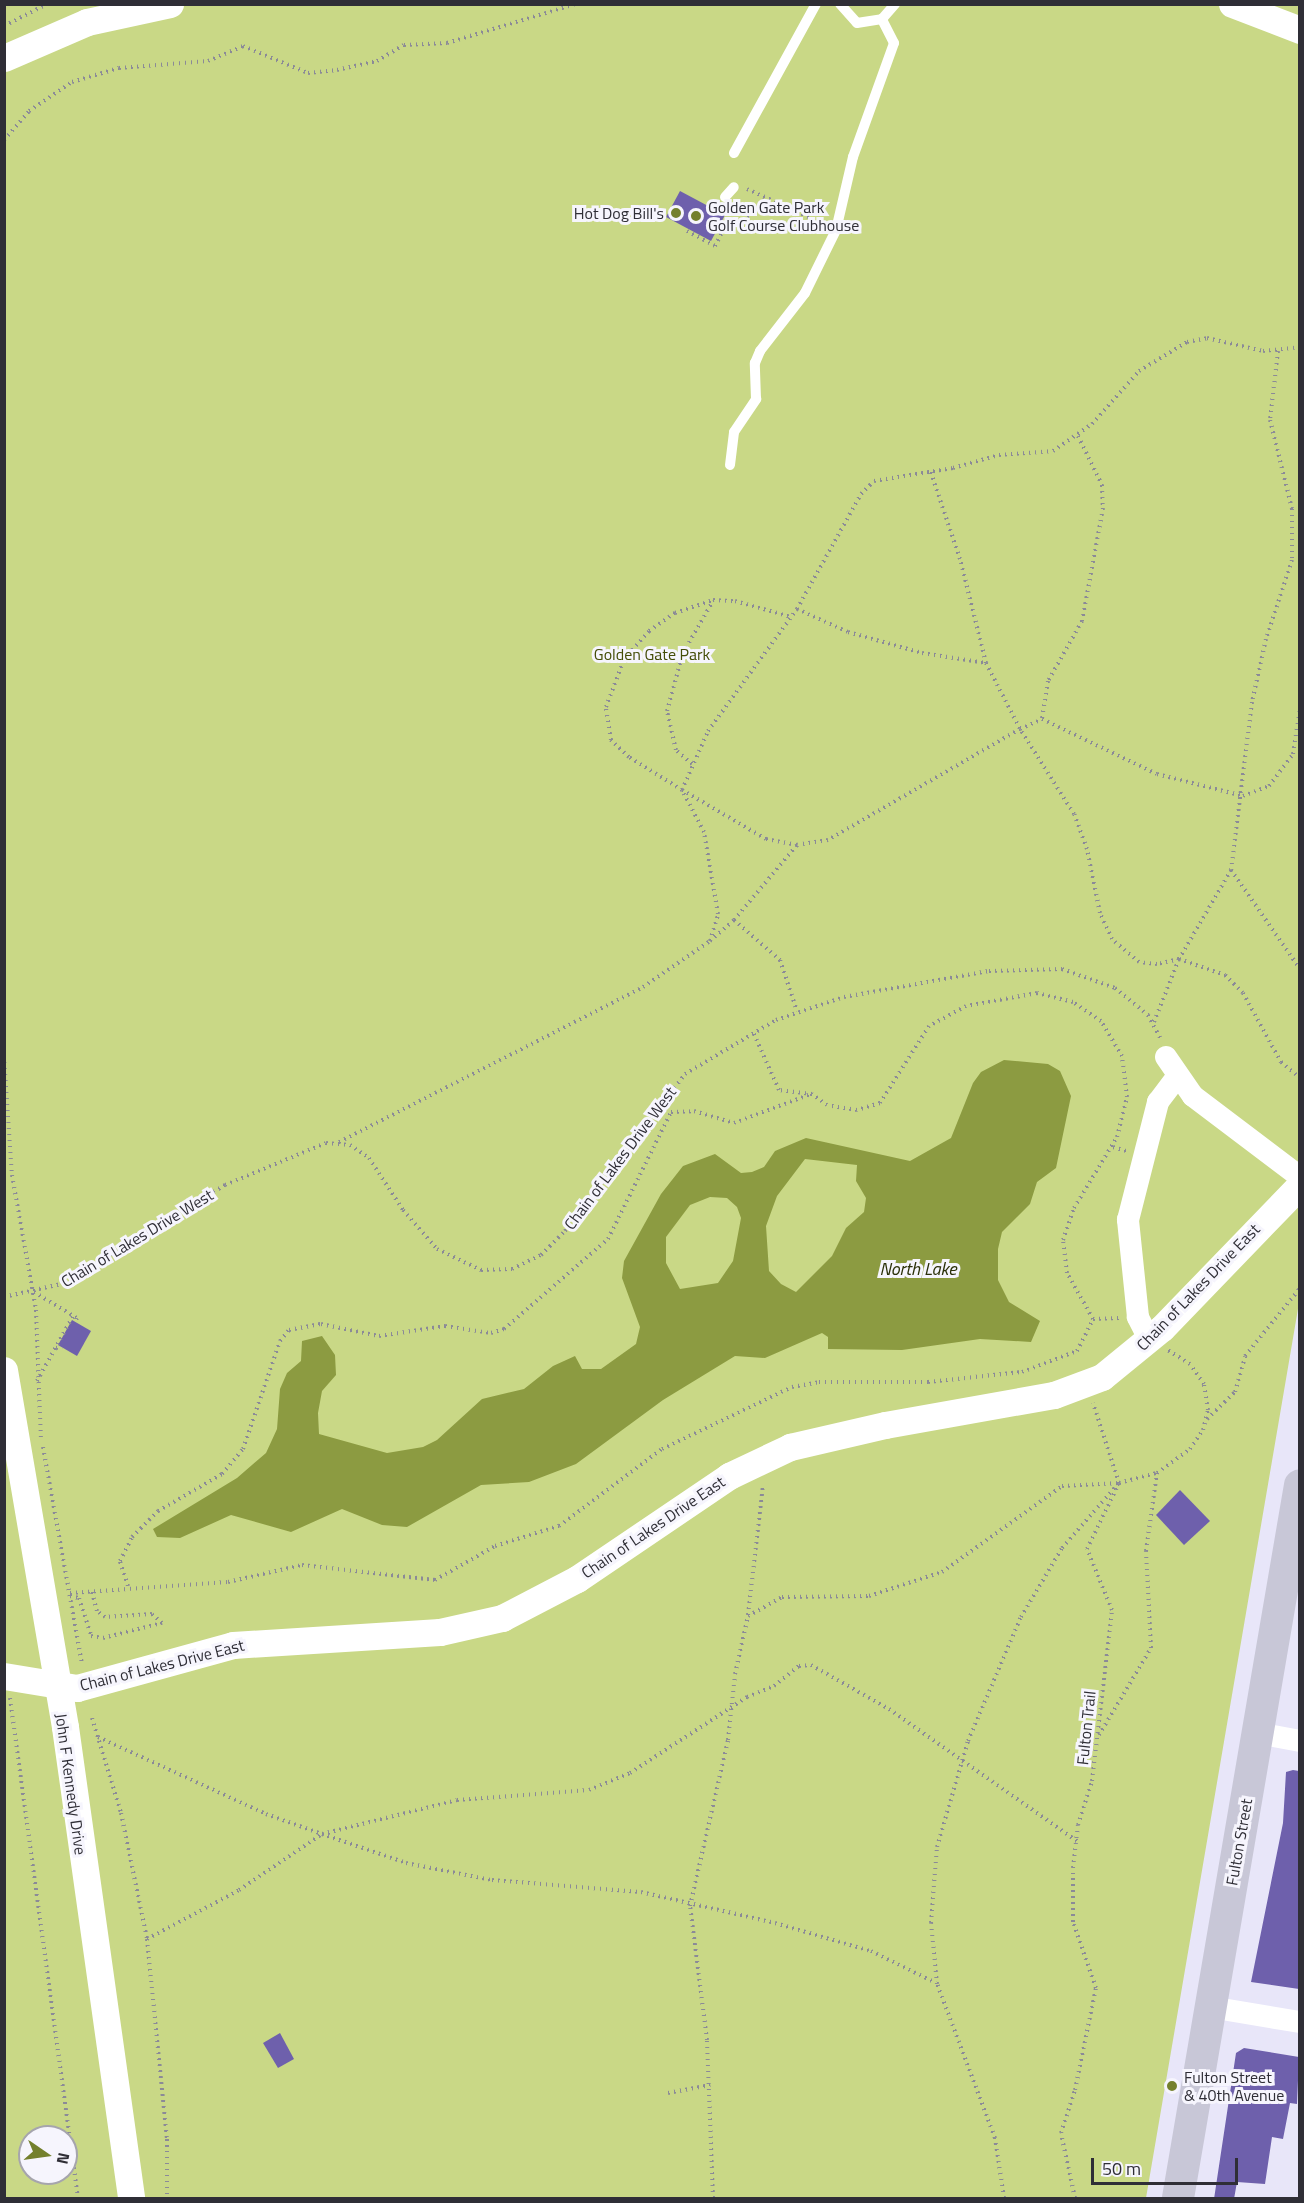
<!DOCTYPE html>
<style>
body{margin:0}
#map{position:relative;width:1304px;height:2203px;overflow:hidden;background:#e8e6f9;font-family:"Titillium Web",sans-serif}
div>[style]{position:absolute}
.green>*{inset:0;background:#c9d886}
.water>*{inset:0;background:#8c9b41}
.building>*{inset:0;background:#6e60ac}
.path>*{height:4px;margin-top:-2px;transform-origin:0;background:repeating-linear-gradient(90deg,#8b8a97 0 1.5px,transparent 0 6px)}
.service>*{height:10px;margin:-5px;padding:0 5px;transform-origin:5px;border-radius:5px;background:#fff}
.minor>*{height:22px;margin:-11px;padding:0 11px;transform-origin:11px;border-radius:11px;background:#fff}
.tertiary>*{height:27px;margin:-13.5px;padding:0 13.5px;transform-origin:13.5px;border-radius:13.5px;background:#fff}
.secondary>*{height:32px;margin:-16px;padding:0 16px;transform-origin:16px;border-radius:16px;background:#c8c7d7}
.dots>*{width:16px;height:16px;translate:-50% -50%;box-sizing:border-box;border:3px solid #f6f5fd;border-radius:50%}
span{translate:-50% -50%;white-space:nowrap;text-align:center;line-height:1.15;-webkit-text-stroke:6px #f6f5fd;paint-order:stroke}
.poi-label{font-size:16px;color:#2f2e36}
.left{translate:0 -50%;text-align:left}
.right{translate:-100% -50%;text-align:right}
.park-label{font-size:16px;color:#444d07}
.street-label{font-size:16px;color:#2f2e36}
.water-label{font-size:18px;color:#2c310a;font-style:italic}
.frame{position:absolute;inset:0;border:6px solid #2f2e36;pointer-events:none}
.north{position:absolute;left:18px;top:2125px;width:60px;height:60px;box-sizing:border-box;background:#f6f5fd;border:2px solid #a6a5ad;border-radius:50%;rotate:103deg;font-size:16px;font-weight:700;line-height:24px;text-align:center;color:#2f2e36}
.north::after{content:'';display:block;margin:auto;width:21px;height:27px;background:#74802d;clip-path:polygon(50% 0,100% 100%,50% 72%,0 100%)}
.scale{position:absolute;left:1091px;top:2158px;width:147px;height:27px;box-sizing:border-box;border:3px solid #2f2e36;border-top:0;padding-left:8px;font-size:18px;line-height:21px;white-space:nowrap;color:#2f2e36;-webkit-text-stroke:4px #f6f5fd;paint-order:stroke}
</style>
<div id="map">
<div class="green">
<i style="clip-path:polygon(evenodd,5px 5px,1299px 5px,1299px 1303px,1146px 2198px,5px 2198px,5px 5px,30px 2137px,66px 2137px,66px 2173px,30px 2173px,30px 2137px)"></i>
</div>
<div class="water">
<i style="clip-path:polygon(evenodd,1004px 1060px,1048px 1064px,1060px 1071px,1071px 1096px,1056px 1168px,1037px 1182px,1030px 1204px,1002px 1232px,998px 1249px,998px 1280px,1009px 1302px,1040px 1321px,1031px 1342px,980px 1339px,902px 1350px,828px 1349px,828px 1337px,822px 1333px,765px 1358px,735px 1356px,663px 1400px,576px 1464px,529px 1482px,481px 1485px,407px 1527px,382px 1525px,342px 1509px,291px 1532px,231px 1515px,180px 1538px,157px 1537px,153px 1529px,237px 1478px,266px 1453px,277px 1429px,280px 1389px,287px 1373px,301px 1361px,302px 1341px,322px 1336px,335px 1355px,336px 1375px,322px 1391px,318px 1413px,319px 1434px,387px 1453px,423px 1447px,437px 1440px,482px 1399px,524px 1389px,553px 1366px,575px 1356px,582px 1369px,601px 1369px,636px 1344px,640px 1327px,622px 1278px,624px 1261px,661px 1194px,683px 1166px,715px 1154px,741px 1173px,752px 1172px,764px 1167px,775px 1151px,806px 1138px,910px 1161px,951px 1138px,973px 1083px,981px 1072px,1004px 1060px,805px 1159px,857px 1165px,856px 1181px,866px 1198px,864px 1212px,846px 1228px,832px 1256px,796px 1292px,781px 1284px,769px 1271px,766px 1226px,777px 1196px,805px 1159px,1004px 1060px,710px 1197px,727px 1198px,737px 1207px,741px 1218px,733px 1261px,718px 1283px,680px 1289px,666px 1263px,666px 1237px,690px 1205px,710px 1197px)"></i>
</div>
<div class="building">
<i style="clip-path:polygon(680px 191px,725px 215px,711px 241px,666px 217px)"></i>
<i style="clip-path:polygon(72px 1320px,91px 1331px,77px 1356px,58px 1345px)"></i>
<i style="clip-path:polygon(1180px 1490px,1210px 1521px,1184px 1545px,1156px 1515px)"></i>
<i style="clip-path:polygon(1293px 1770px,1299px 1771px,1299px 1989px,1251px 1982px,1283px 1823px,1286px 1772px)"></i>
<i style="clip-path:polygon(280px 2033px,294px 2059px,278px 2068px,263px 2043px)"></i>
<i style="clip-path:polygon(1244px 2048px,1299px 2057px,1297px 2104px,1290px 2103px,1283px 2139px,1272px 2137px,1265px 2184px,1237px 2182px,1234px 2199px,1214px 2199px,1236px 2053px)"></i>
</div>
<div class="path">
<i style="left:4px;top:26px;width:48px;rotate:-27.1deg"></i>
<i style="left:4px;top:140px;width:38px;rotate:-49deg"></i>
<i style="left:29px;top:111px;width:52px;rotate:-34deg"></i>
<i style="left:72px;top:82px;width:49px;rotate:-16.6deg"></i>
<i style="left:119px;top:68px;width:89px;rotate:-4.5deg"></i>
<i style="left:208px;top:61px;width:38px;rotate:-23deg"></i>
<i style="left:243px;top:46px;width:70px;rotate:22.6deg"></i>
<i style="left:308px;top:73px;width:29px;rotate:-6deg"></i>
<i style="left:337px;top:70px;width:41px;rotate:-12.7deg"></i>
<i style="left:377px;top:61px;width:31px;rotate:-31deg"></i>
<i style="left:404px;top:45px;width:43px;rotate:-2.7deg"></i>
<i style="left:447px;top:43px;width:134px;rotate:-16.9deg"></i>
<i style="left:747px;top:189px;width:85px;rotate:24.4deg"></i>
<i style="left:729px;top:221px;width:11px;rotate:27deg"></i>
<i style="left:739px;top:226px;width:20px;rotate:-41deg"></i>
<i style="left:754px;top:213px;width:36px;rotate:-6deg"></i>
<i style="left:687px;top:231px;width:32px;rotate:28deg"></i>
<i style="left:715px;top:246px;width:42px;rotate:-62.8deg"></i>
<i style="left:1278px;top:351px;width:69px;rotate:96.6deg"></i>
<i style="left:1270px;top:420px;width:92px;rotate:76.1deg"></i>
<i style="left:1292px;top:509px;width:51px;rotate:90deg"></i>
<i style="left:1292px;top:560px;width:83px;rotate:108.2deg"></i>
<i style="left:1266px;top:639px;width:65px;rotate:102.5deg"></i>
<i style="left:1252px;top:702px;width:169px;rotate:97.1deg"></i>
<i style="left:1231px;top:870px;width:103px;rotate:120.3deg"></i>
<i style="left:1179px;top:959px;width:23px;rotate:167deg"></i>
<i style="left:1157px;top:964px;width:18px;rotate:-174deg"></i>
<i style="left:1139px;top:962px;width:35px;rotate:-140deg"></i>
<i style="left:1112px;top:939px;width:29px;rotate:-115deg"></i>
<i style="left:1100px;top:913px;width:65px;rotate:-101.5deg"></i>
<i style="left:1087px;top:849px;width:37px;rotate:-110deg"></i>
<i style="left:1074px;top:814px;width:101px;rotate:-122.4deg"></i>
<i style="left:1020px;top:729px;width:222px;rotate:150deg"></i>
<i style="left:828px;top:840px;width:31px;rotate:171deg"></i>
<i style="left:797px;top:845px;width:32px;rotate:-169deg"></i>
<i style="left:766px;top:839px;width:97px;rotate:-149.7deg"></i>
<i style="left:682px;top:790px;width:64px;rotate:-66.2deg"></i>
<i style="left:708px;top:731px;width:151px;rotate:-53.9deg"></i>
<i style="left:797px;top:609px;width:132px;rotate:-60.9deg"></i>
<i style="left:861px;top:494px;width:18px;rotate:-45deg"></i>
<i style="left:874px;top:481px;width:80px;rotate:-9.3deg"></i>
<i style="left:953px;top:468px;width:48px;rotate:-15.8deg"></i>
<i style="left:999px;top:455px;width:54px;rotate:-4.2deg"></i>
<i style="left:1053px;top:451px;width:47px;rotate:-34.7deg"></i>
<i style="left:1092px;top:424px;width:71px;rotate:-48.4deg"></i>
<i style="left:1139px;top:371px;width:56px;rotate:-31.1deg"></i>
<i style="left:1187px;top:342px;width:20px;rotate:-11deg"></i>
<i style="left:1207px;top:338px;width:57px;rotate:13.1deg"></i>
<i style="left:1263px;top:351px;width:37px;rotate:-6deg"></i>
<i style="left:1078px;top:436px;width:55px;rotate:63.9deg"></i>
<i style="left:1102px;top:485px;width:23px;rotate:88deg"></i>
<i style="left:1103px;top:508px;width:115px;rotate:100.5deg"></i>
<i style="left:1082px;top:621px;width:69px;rotate:119.5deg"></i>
<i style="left:1048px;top:681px;width:38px;rotate:99deg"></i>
<i style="left:1042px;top:719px;width:127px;rotate:25.6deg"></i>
<i style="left:1157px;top:774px;width:89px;rotate:14.3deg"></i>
<i style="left:797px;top:609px;width:56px;rotate:24.3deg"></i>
<i style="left:848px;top:632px;width:77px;rotate:15.8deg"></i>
<i style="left:922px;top:653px;width:65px;rotate:8.9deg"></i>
<i style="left:986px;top:663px;width:107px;rotate:-104deg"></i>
<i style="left:960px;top:559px;width:94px;rotate:-108.6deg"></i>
<i style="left:986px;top:663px;width:74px;rotate:62.7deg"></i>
<i style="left:1020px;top:729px;width:24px;rotate:-24deg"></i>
<i style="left:692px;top:764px;width:21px;rotate:-139deg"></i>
<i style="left:676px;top:750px;width:40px;rotate:-103deg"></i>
<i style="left:667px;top:711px;width:60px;rotate:-74.6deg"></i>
<i style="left:683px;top:653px;width:60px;rotate:-60deg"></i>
<i style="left:1243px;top:796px;width:28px;rotate:-21deg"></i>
<i style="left:1269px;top:786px;width:40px;rotate:-53deg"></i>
<i style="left:1293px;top:754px;width:47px;rotate:-81.3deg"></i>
<i style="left:1231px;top:870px;width:121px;rotate:55.1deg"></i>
<i style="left:734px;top:920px;width:61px;rotate:41deg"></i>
<i style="left:780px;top:960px;width:54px;rotate:71.6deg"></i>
<i style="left:710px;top:941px;width:32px;rotate:-41deg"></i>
<i style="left:734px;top:920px;width:98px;rotate:-50deg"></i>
<i style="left:1154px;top:1022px;width:68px;rotate:-68.4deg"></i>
<i style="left:1179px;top:959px;width:49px;rotate:19.2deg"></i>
<i style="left:1225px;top:975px;width:25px;rotate:45deg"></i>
<i style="left:1243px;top:993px;width:79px;rotate:61.2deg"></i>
<i style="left:1281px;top:1062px;width:25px;rotate:40deg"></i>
<i style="left:4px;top:1056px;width:119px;rotate:86.2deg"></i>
<i style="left:12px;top:1175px;width:137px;rotate:79.9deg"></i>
<i style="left:36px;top:1310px;width:130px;rotate:87.8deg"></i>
<i style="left:339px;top:1142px;width:341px;rotate:-27deg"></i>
<i style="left:643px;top:987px;width:81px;rotate:-34.5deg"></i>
<i style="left:710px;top:941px;width:28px;rotate:-73deg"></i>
<i style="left:718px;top:914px;width:83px;rotate:-99.7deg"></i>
<i style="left:704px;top:832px;width:47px;rotate:-117.6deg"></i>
<i style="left:682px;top:790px;width:62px;rotate:-148.1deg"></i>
<i style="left:629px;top:757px;width:25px;rotate:-137deg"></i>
<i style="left:611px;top:740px;width:33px;rotate:-99deg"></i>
<i style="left:606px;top:707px;width:51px;rotate:-69.4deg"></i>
<i style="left:624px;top:659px;width:38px;rotate:-48deg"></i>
<i style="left:649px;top:631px;width:32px;rotate:-35deg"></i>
<i style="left:675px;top:613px;width:40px;rotate:-18.9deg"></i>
<i style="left:713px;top:600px;width:22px;rotate:3deg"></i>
<i style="left:735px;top:601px;width:58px;rotate:15.9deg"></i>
<i style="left:1113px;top:1147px;width:14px;rotate:17deg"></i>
<i style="left:34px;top:1292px;width:50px;rotate:31.2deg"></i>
<i style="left:77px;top:1318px;width:4px;rotate:117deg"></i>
<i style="left:4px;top:1297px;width:63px;rotate:-12.9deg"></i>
<i style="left:65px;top:1283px;width:188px;rotate:-31.5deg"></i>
<i style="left:225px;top:1185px;width:109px;rotate:-22.6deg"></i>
<i style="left:326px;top:1143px;width:24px;rotate:5deg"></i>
<i style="left:350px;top:1145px;width:23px;rotate:34deg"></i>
<i style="left:369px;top:1158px;width:62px;rotate:56.8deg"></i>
<i style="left:403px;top:1210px;width:52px;rotate:48.9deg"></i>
<i style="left:437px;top:1249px;width:49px;rotate:25.5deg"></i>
<i style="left:481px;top:1270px;width:31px;rotate:-2deg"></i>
<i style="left:512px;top:1269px;width:32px;rotate:-26deg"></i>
<i style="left:541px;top:1255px;width:34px;rotate:-45deg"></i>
<i style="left:565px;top:1231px;width:198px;rotate:-52.6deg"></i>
<i style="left:685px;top:1074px;width:106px;rotate:-30.7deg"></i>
<i style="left:776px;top:1020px;width:72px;rotate:-18.7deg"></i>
<i style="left:844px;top:997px;width:147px;rotate:-10.2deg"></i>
<i style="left:989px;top:971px;width:73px;rotate:-1.6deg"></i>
<i style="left:1062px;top:969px;width:56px;rotate:19.7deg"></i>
<i style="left:1115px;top:988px;width:43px;rotate:39.3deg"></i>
<i style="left:1148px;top:1015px;width:27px;rotate:62deg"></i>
<i style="left:1093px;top:1319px;width:26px;rotate:-2deg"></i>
<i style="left:56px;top:1348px;width:6px;rotate:-9deg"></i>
<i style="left:37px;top:1381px;width:74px;rotate:-61deg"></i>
<i style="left:1207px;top:1419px;width:39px;rotate:-44deg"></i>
<i style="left:1235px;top:1392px;width:37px;rotate:-74deg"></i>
<i style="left:1245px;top:1356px;width:87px;rotate:-51deg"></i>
<i style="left:43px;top:1447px;width:220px;rotate:79.8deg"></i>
<i style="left:128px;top:1586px;width:26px;rotate:-108deg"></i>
<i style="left:120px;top:1561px;width:27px;rotate:-63deg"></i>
<i style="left:132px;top:1537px;width:37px;rotate:-45deg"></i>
<i style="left:158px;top:1511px;width:74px;rotate:-30deg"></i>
<i style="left:222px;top:1474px;width:33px;rotate:-50deg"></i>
<i style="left:243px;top:1449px;width:114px;rotate:-71.1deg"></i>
<i style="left:280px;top:1341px;width:14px;rotate:-51deg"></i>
<i style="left:289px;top:1330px;width:33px;rotate:-11deg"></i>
<i style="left:321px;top:1324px;width:59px;rotate:11.7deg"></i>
<i style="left:379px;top:1336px;width:67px;rotate:-8.6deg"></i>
<i style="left:445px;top:1326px;width:47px;rotate:8.7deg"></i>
<i style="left:491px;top:1333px;width:14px;rotate:-17deg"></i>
<i style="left:504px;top:1329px;width:138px;rotate:-40.9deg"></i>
<i style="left:608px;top:1239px;width:142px;rotate:-63.6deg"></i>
<i style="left:671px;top:1112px;width:23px;rotate:-2deg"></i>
<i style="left:694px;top:1111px;width:42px;rotate:16.7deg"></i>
<i style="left:734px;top:1123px;width:82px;rotate:-20.6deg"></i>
<i style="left:70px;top:1593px;width:158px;rotate:-4deg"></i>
<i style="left:228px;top:1582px;width:76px;rotate:-12.9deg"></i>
<i style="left:302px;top:1565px;width:134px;rotate:6.4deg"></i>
<i style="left:435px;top:1580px;width:69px;rotate:-29.5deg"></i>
<i style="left:495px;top:1546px;width:67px;rotate:-17.4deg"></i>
<i style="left:559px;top:1526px;width:129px;rotate:-36.8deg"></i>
<i style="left:662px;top:1449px;width:144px;rotate:-25.5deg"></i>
<i style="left:792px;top:1387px;width:27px;rotate:-10deg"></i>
<i style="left:819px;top:1382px;width:109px"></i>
<i style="left:928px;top:1382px;width:95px;rotate:-6.1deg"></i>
<i style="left:1022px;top:1372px;width:59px;rotate:-20.9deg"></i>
<i style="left:1077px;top:1351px;width:36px;rotate:-63deg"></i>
<i style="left:1093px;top:1319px;width:53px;rotate:-119.5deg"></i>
<i style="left:1067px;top:1273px;width:33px;rotate:-97deg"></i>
<i style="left:1063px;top:1240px;width:34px;rotate:-71deg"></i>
<i style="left:1074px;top:1208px;width:83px;rotate:-58.8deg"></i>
<i style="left:1117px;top:1137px;width:41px;rotate:-76deg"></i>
<i style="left:1127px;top:1097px;width:41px;rotate:-97deg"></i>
<i style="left:1122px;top:1056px;width:41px;rotate:-121deg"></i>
<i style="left:1101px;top:1021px;width:34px;rotate:-146deg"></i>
<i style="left:1073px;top:1002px;width:37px;rotate:-166deg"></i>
<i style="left:1037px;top:993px;width:72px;rotate:169.6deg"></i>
<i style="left:966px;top:1006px;width:42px;rotate:151.6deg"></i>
<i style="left:929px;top:1026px;width:91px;rotate:122.5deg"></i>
<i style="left:880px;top:1103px;width:24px;rotate:163deg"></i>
<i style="left:857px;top:1110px;width:30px;rotate:-171deg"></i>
<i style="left:827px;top:1105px;width:19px;rotate:-144deg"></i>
<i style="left:812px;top:1094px;width:33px;rotate:-173deg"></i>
<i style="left:779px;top:1090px;width:64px;rotate:-114.1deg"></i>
<i style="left:70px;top:1596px;width:9px;rotate:13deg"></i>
<i style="left:79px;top:1598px;width:40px;rotate:72deg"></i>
<i style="left:91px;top:1636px;width:12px;rotate:9deg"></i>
<i style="left:103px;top:1638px;width:61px;rotate:-14.3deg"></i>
<i style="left:162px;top:1623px;width:13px;rotate:-138deg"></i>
<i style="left:152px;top:1614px;width:47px;rotate:176.3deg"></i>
<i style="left:105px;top:1617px;width:10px;rotate:-143deg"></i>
<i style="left:97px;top:1611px;width:23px;rotate:-105deg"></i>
<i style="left:748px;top:1615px;width:130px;rotate:-83.4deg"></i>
<i style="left:10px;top:1698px;width:505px;rotate:82.26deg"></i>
<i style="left:92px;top:1718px;width:99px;rotate:73deg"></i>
<i style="left:121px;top:1813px;width:129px;rotate:78.3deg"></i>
<i style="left:147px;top:1939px;width:201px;rotate:84.3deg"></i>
<i style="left:167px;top:2139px;width:59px;rotate:90deg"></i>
<i style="left:1099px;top:1735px;width:101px;rotate:-59.1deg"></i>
<i style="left:1151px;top:1648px;width:97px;rotate:-93deg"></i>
<i style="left:1146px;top:1551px;width:79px;rotate:-82deg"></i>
<i style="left:98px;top:1737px;width:185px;rotate:24.6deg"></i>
<i style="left:266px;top:1814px;width:59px;rotate:19.7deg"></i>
<i style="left:322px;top:1834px;width:139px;rotate:-14.1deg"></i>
<i style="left:457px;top:1800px;width:132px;rotate:-4.3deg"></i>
<i style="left:589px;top:1790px;width:44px;rotate:-22.5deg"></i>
<i style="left:630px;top:1773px;width:140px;rotate:-33deg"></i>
<i style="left:747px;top:1697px;width:29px;rotate:-22deg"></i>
<i style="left:774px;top:1686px;width:32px;rotate:-39deg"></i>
<i style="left:799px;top:1666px;width:12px;rotate:-5deg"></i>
<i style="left:811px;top:1665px;width:90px;rotate:29.4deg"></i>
<i style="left:889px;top:1709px;width:230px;rotate:35.1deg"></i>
<i style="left:147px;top:1939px;width:104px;rotate:-28deg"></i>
<i style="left:239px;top:1890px;width:100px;rotate:-34deg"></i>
<i style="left:322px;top:1834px;width:89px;rotate:19deg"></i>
<i style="left:406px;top:1863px;width:88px;rotate:11.2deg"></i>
<i style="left:492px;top:1880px;width:149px;rotate:4.6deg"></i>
<i style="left:641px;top:1892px;width:138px;rotate:13deg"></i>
<i style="left:775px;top:1923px;width:100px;rotate:16.3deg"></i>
<i style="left:871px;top:1951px;width:72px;rotate:26.2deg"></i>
<i style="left:668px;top:2093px;width:43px;rotate:-10.8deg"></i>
<i style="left:713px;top:2198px;width:158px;rotate:-92.2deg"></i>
<i style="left:707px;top:2040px;width:135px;rotate:-97.2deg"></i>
<i style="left:690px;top:1906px;width:170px;rotate:-77.1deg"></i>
<i style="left:728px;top:1740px;width:66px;rotate:-83.9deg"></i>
<i style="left:735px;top:1674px;width:59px;rotate:-77.4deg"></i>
<i style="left:748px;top:1616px;width:39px;rotate:-29deg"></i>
<i style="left:782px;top:1597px;width:87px;rotate:-0.7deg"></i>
<i style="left:869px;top:1596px;width:77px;rotate:-18.2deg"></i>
<i style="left:942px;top:1572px;width:148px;rotate:-35.6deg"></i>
<i style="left:1062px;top:1486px;width:57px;rotate:-3deg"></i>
<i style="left:1004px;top:2198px;width:61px;rotate:-98.5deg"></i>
<i style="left:995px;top:2138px;width:165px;rotate:-110.6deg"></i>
<i style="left:937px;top:1984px;width:61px;rotate:-95.6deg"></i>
<i style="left:931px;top:1923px;width:76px;rotate:-85.5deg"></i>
<i style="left:937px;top:1847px;width:110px;rotate:-73.7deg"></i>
<i style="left:968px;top:1741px;width:135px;rotate:-66.9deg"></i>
<i style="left:1021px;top:1617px;width:80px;rotate:-59.3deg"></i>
<i style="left:1062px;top:1548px;width:86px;rotate:-48.8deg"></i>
<i style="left:1119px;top:1483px;width:84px;rotate:-108deg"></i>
<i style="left:1075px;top:2198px;width:66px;rotate:-102.2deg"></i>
<i style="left:1061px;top:2133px;width:45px;rotate:-72deg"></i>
<i style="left:1075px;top:2090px;width:104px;rotate:-78.4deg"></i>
<i style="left:1096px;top:1988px;width:70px;rotate:-109.2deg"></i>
<i style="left:1073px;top:1922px;width:54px;rotate:-90deg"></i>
<i style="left:1073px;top:1868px;width:43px;rotate:-83.4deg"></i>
<i style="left:1078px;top:1825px;width:46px;rotate:-72.3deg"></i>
<i style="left:1092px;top:1781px;width:172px;rotate:-83.3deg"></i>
<i style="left:1112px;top:1610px;width:66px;rotate:-112.3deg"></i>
<i style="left:1087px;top:1549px;width:73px;rotate:-64.1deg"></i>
<i style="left:1119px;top:1483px;width:39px;rotate:-15deg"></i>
<i style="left:1157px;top:1473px;width:41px;rotate:-36deg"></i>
<i style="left:1190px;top:1449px;width:23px;rotate:-56deg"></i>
<i style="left:1203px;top:1430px;width:21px;rotate:-76deg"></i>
<i style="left:1208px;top:1410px;width:26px;rotate:-99deg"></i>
<i style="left:1204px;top:1384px;width:24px;rotate:-125deg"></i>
<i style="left:1190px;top:1364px;width:26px;rotate:-148deg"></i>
</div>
<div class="service">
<i style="left:840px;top:4px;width:25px;rotate:48deg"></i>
<i style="left:857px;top:23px;width:25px;rotate:-9deg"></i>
<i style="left:882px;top:19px;width:20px;rotate:-49deg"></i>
<i style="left:734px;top:153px;width:170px;rotate:-61.2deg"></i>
<i style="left:725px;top:197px;width:13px;rotate:-48deg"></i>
<i style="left:730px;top:465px;width:33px;rotate:-83deg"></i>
<i style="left:734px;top:432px;width:40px;rotate:-56deg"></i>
<i style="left:756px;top:399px;width:36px;rotate:-92deg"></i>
<i style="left:755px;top:363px;width:13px;rotate:-67deg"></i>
<i style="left:760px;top:351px;width:73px;rotate:-52.2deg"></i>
<i style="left:805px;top:293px;width:70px;rotate:-63.8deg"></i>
<i style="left:836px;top:230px;width:75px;rotate:-76.9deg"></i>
<i style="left:853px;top:157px;width:121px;rotate:-70.2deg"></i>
<i style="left:894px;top:43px;width:27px;rotate:-117deg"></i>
</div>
<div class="minor">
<i style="left:1166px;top:1057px;width:47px;rotate:55.3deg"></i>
<i style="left:1193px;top:1096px;width:134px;rotate:37.1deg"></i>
<i style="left:1149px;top:1339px;width:25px;rotate:-117deg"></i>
<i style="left:1138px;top:1317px;width:98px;rotate:-95.9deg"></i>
<i style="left:1128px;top:1220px;width:122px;rotate:-75.7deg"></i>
<i style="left:1158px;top:1102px;width:30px;rotate:-53deg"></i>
<i style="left:1257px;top:1733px;width:44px;rotate:10.5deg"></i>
<i style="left:1210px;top:2007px;width:91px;rotate:9.5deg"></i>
</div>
<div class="tertiary">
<i style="left:1232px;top:4px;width:73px;rotate:20.9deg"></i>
<i style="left:4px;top:58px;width:90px;rotate:-23.4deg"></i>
<i style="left:87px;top:22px;width:85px;rotate:-12.2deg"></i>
<i style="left:4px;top:1370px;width:362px;rotate:80.3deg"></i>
<i style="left:65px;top:1727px;width:476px;rotate:82deg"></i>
<i style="left:4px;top:1676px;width:74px;rotate:9.3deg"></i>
<i style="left:77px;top:1688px;width:162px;rotate:-15.4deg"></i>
<i style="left:233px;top:1645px;width:207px;rotate:-3.6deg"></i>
<i style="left:440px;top:1632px;width:64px;rotate:-12.7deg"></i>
<i style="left:502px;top:1618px;width:85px;rotate:-27.5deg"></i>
<i style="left:577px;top:1579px;width:184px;rotate:-34.1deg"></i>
<i style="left:729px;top:1476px;width:68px;rotate:-25.4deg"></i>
<i style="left:790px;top:1447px;width:98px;rotate:-13deg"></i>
<i style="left:885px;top:1425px;width:172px;rotate:-10.1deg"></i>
<i style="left:1054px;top:1395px;width:51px;rotate:-20.6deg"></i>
<i style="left:1102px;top:1377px;width:77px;rotate:-39.2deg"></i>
<i style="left:1162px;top:1328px;width:199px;rotate:-46deg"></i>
</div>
<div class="secondary">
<i style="left:1178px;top:2198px;width:723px;rotate:-80.29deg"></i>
</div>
<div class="dots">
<i style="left:676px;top:213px;background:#74802d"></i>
<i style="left:696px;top:216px;background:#74802d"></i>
<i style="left:1172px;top:2086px;background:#74802d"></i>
</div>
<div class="poi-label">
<span class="left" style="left:708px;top:216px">Golden Gate Park<br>Golf Course Clubhouse</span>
<span class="right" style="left:664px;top:213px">Hot Dog Bill's</span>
<span class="left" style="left:1184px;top:2086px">Fulton Street<br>&amp; 40th Avenue</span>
</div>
<div class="park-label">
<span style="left:652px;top:654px">Golden Gate Park</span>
</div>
<div class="street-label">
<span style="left:620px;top:1158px;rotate:-53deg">Chain of Lakes Drive West</span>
<span style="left:137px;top:1238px;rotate:-31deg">Chain of Lakes Drive West</span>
<span style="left:1198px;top:1287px;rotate:-46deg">Chain of Lakes Drive East</span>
<span style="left:653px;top:1527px;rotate:-34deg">Chain of Lakes Drive East</span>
<span style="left:162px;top:1665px;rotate:-14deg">Chain of Lakes Drive East</span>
<span style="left:1086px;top:1728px;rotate:-84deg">Fulton Trail</span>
<span style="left:71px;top:1784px;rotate:82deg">John F Kennedy Drive</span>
<span style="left:1239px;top:1842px;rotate:-80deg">Fulton Street</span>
</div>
<div class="water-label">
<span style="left:918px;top:1269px">North Lake</span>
</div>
<div class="frame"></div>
<div class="north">N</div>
<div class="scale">50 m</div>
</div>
